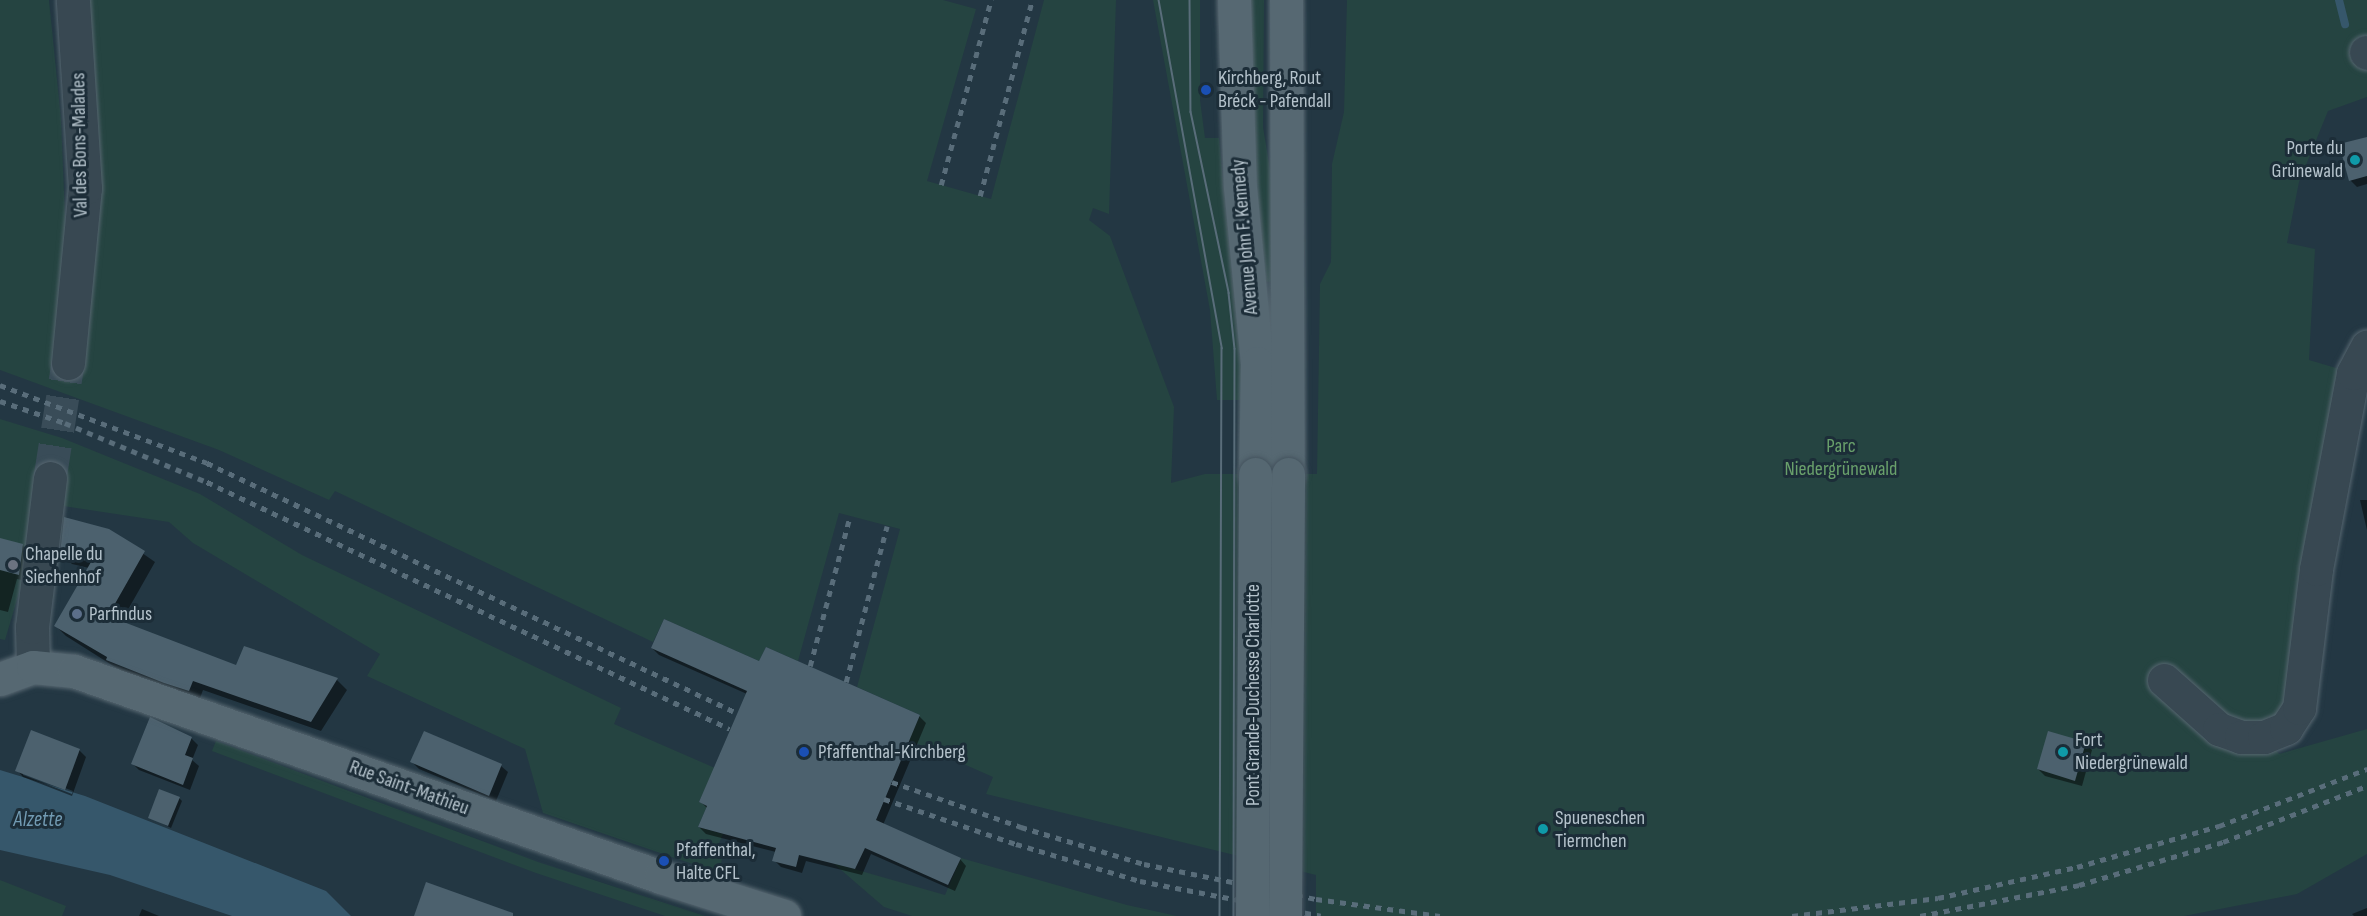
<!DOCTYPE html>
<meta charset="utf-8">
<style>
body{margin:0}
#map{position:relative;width:2367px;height:916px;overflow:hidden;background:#233743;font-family:"Sofia Sans Condensed",sans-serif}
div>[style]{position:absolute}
.green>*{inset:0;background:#254441}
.water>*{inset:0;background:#36576b}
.shadow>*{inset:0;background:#0007}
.stream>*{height:8px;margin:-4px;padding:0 4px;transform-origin:4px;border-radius:4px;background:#36576b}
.building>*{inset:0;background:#4c616e}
.minor-tunnel>*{height:33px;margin-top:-16.5px;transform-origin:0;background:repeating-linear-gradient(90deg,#394c58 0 33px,transparent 0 49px)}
.roads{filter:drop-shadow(0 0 2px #566670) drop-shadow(0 0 2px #566670)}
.minor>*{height:33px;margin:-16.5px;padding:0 16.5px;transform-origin:16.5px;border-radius:16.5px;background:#384852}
.major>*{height:33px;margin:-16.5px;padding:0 16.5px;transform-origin:16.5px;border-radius:16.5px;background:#566872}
.tram>*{height:1.5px;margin:-0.75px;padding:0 0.75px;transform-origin:0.75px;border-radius:0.75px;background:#596d7a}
.rail>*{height:4.5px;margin-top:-2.25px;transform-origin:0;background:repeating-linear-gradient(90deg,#596d7a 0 6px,transparent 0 12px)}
.bridges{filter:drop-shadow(0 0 2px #45545f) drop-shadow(0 0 2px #45545f)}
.major-bridge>*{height:33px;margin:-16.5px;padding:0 16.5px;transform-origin:16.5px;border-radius:16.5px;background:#566872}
.dots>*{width:16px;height:16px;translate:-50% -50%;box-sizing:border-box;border:3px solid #1c2d38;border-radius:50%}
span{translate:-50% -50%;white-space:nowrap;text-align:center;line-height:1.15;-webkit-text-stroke:6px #1c2d38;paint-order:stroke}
.poi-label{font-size:20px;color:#b5c3cc}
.left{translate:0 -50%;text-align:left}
.right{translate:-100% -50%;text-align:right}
.street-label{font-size:20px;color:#b5c3cc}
.park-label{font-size:20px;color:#69a06b}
.water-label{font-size:21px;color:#729bb3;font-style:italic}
</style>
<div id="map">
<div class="green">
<i style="clip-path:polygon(0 0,49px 0,61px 120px,66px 240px,86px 0,943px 0,976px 9px,927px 181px,991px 199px,1044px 0,1116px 0,1109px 214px,1093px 208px,1089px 220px,1110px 236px,1174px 407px,1171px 483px,1205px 474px,1317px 474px,1320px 284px,1331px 262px,1332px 164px,1344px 112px,1347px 0,2367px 0,2367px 97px,2328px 111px,2299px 182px,2287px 243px,2315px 249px,2309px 360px,2353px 373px,2299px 708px,2264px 737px,2279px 754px,2367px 729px,2367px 854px,2297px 894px,2184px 916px,1316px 916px,1316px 875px,986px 794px,993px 777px,909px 740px,920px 715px,857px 687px,900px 529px,839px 513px,798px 661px,766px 647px,759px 661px,664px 619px,653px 642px,335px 491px,329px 500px,219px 450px,0 370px)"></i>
<i style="clip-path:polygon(1153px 0,1200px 0,1200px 100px,1205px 138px,1219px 138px,1244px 400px,1217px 400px,1210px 310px)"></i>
<i style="clip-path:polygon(1251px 0,1264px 0,1263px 127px,1275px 200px,1274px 280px,1268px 282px,1262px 280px,1252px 169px)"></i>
<i style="clip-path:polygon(0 419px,62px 438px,200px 494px,302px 555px,621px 708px,614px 724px,715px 768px,699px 802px,707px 806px,698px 827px,723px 834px,713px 857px,722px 859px,719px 873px,543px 813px,525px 749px,367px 676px,380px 654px,193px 543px,169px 522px,63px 506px,24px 576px,5px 640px,0 639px)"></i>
<i style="clip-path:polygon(216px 741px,538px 862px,705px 916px,665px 916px,536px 873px,212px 751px)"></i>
<i style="clip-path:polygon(961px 858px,1127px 905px,1177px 916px,912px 916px,884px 907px,833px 863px,945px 895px)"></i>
<i style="clip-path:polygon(0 880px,66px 906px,62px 916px,0 916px)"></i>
</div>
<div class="water">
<i style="clip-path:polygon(0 770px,85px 796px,326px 891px,351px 916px,232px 916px,110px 875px,0 850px)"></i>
</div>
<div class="shadow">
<i style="clip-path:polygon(2367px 138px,2367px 184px,2357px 187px,2350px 180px)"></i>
<i style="clip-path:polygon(2360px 500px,2367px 500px,2367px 530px)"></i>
<i style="clip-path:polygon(109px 530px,155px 562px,121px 622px,237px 667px,245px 648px,337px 680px,347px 690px,321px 731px,203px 690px,199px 701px,118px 669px,66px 636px,56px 626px,89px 568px,72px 564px,61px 553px)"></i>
<i style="clip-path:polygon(0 540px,22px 545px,29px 552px,26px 581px,17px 579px,8px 612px,0 610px)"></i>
<i style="clip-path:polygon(652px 648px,760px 663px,919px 716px,926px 723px,883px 825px,960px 859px,966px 866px,955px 891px,871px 854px,862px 875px,806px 861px,802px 873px,781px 867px,774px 860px,776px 852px,706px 834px,699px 827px,707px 808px,701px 802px,747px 694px,659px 655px)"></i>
<i style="clip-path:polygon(191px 738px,198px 745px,192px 760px,199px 766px,190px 790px,139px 770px,133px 764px)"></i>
<i style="clip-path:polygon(2085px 743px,2092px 750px,2082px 786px,2045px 776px,2038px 769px)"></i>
<i style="clip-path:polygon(evenodd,79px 750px,86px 757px,72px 796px,23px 777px,17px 770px,79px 750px,23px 772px,73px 791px,72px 794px,23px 775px,23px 772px)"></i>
<i style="clip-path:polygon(412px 762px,501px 766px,508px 772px,496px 801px,419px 769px)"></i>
<i style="clip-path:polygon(179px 798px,182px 801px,171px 828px,150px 817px)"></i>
<i style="clip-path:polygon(2367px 908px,2367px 916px,2354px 916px,2352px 914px)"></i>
<i style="clip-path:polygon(142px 909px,159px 916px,139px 916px)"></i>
</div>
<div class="stream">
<i style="left:2339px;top:0;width:25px;rotate:76deg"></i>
</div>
<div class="building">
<i style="clip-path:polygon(2367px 137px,2367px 176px,2349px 181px,2339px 144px)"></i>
<i style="clip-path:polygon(64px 517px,109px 529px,145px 551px,108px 616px,236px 665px,244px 646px,338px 678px,311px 722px,193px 681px,189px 691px,164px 683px,106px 660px,107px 657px,54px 626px,91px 562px,60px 554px)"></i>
<i style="clip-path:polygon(0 538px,23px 544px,19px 575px,0 570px)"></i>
<i style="clip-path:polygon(664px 619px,759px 661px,766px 647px,920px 715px,876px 820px,961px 858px,948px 885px,865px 848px,855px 869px,799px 855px,796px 867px,772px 861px,776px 848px,698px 827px,707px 806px,699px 802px,747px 691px,651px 648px)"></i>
<i style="clip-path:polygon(150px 717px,192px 737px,185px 755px,193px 758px,183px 785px,131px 764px)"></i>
<i style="clip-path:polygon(31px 730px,80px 749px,65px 790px,15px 771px)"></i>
<i style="clip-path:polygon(424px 731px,502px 764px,489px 796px,410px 762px)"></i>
<i style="clip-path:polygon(2048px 731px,2086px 742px,2075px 781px,2037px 769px)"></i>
<i style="clip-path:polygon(159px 789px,180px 797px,168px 826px,148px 818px)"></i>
<i style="clip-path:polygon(426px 882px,513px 913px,513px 916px,414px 916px)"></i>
</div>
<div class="minor-tunnel">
<i style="left:50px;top:478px;width:116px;rotate:-81.1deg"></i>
</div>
<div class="roads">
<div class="minor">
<i style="left:2366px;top:52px;width:1px;rotate:45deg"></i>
<i style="left:68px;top:363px;width:176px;rotate:-84.5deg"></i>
<i style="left:85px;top:188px;width:188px;rotate:-93.7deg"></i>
<i style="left:33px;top:667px;width:40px;rotate:-91.4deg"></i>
<i style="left:32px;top:627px;width:150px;rotate:-83.1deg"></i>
<i style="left:2164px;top:680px;width:74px;rotate:41.7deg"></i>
<i style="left:2219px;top:729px;width:23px;rotate:20deg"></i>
<i style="left:2241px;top:737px;width:23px"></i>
<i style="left:2264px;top:737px;width:24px;rotate:-22deg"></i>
<i style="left:2286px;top:728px;width:24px;rotate:-57deg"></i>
<i style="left:2299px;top:708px;width:140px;rotate:-83deg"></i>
<i style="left:2316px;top:569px;width:199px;rotate:-79.3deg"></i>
<i style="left:2353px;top:373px;width:30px;rotate:-62deg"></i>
</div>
<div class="major">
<i style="left:1234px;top:0;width:187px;rotate:88.2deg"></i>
<i style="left:1240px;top:187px;width:177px;rotate:84.5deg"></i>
<i style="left:1257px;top:363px;width:111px;rotate:91deg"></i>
<i style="left:1286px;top:0;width:474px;rotate:89.8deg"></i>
<i style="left:0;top:679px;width:35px;rotate:-20deg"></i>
<i style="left:33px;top:667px;width:41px;rotate:5.6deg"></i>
<i style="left:74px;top:671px;width:622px;rotate:19.34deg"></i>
<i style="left:661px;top:877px;width:129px;rotate:17.6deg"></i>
</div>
</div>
<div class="tram">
<i style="left:1159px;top:0;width:354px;rotate:79.7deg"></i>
<i style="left:1222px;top:348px;width:568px;rotate:90.2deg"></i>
<i style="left:1190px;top:0;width:112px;rotate:89.5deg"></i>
<i style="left:1191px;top:112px;width:185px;rotate:78.1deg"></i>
<i style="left:1229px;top:293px;width:56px;rotate:83.9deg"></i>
<i style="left:1235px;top:349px;width:567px;rotate:90.1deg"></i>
</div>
<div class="rail">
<i style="left:941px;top:185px;width:192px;rotate:-74.9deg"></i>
<i style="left:980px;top:196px;width:203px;rotate:-75.1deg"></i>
<i style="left:0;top:385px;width:221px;rotate:20.6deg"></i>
<i style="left:207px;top:463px;width:586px;rotate:25.25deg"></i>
<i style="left:0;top:401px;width:69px;rotate:18.7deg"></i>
<i style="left:65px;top:423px;width:154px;rotate:22.6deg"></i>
<i style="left:207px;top:482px;width:578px;rotate:25.28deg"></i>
<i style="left:810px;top:666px;width:155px;rotate:-75.1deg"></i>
<i style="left:846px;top:682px;width:161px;rotate:-75.3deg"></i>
<i style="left:892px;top:782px;width:137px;rotate:19.2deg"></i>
<i style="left:1021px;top:827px;width:128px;rotate:16.7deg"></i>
<i style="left:1144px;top:864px;width:176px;rotate:11.5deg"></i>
<i style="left:1316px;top:899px;width:125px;rotate:7.8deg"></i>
<i style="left:884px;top:799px;width:139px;rotate:18.8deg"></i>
<i style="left:1016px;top:844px;width:129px;rotate:16.6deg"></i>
<i style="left:1140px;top:881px;width:184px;rotate:10.9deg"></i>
<i style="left:1792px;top:916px;width:147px;rotate:-7deg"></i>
<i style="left:1938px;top:898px;width:142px;rotate:-12.6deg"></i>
<i style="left:2077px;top:867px;width:148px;rotate:-16.1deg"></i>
<i style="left:2219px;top:826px;width:159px;rotate:-21.1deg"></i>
<i style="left:1920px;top:916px;width:162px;rotate:-11deg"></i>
<i style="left:2079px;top:885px;width:150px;rotate:-16.6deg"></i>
<i style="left:2223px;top:842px;width:155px;rotate:-21.3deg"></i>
</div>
<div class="bridges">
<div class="major-bridge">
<i style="left:1252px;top:916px;width:442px;rotate:-89.6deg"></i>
<i style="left:1285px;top:916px;width:442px;rotate:-89.6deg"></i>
</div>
</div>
<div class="dots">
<i style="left:1206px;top:90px;background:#1a4fb4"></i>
<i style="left:2355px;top:160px;background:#0f9aa8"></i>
<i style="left:13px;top:565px;background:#6b7280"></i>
<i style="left:77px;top:614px;background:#5c6f8a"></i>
<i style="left:804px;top:752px;background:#1a4fb4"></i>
<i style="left:2063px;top:752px;background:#0f9aa8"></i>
<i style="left:1543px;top:829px;background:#0f9aa8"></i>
<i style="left:664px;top:861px;background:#1a4fb4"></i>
</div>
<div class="poi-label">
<span class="left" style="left:1218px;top:90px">Kirchberg, Rout<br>Bréck - Pafendall</span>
<span class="right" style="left:2343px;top:160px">Porte du<br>Grünewald</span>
<span class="left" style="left:25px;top:566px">Chapelle du<br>Siechenhof</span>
<span class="left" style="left:89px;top:614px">Parfindus</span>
<span class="left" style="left:2075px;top:752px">Fort<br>Niedergrünewald</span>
<span class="left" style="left:818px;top:752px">Pfaffenthal-Kirchberg</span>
<span class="left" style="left:1555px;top:830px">Spueneschen<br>Tiermchen</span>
<span class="left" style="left:676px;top:862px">Pfaffenthal,<br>Halte CFL</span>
</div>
<div class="street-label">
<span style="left:80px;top:145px;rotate:-91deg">Val des Bons-Malades</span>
<span style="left:1245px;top:237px;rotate:-95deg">Avenue John F. Kennedy</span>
<span style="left:1253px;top:695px;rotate:-90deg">Pont Grande-Duchesse Charlotte</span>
<span style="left:409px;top:788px;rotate:20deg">Rue Saint-Mathieu</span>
</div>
<div class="park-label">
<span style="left:1841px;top:458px">Parc<br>Niedergrünewald</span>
</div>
<div class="water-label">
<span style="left:38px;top:820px">Alzette</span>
</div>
</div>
